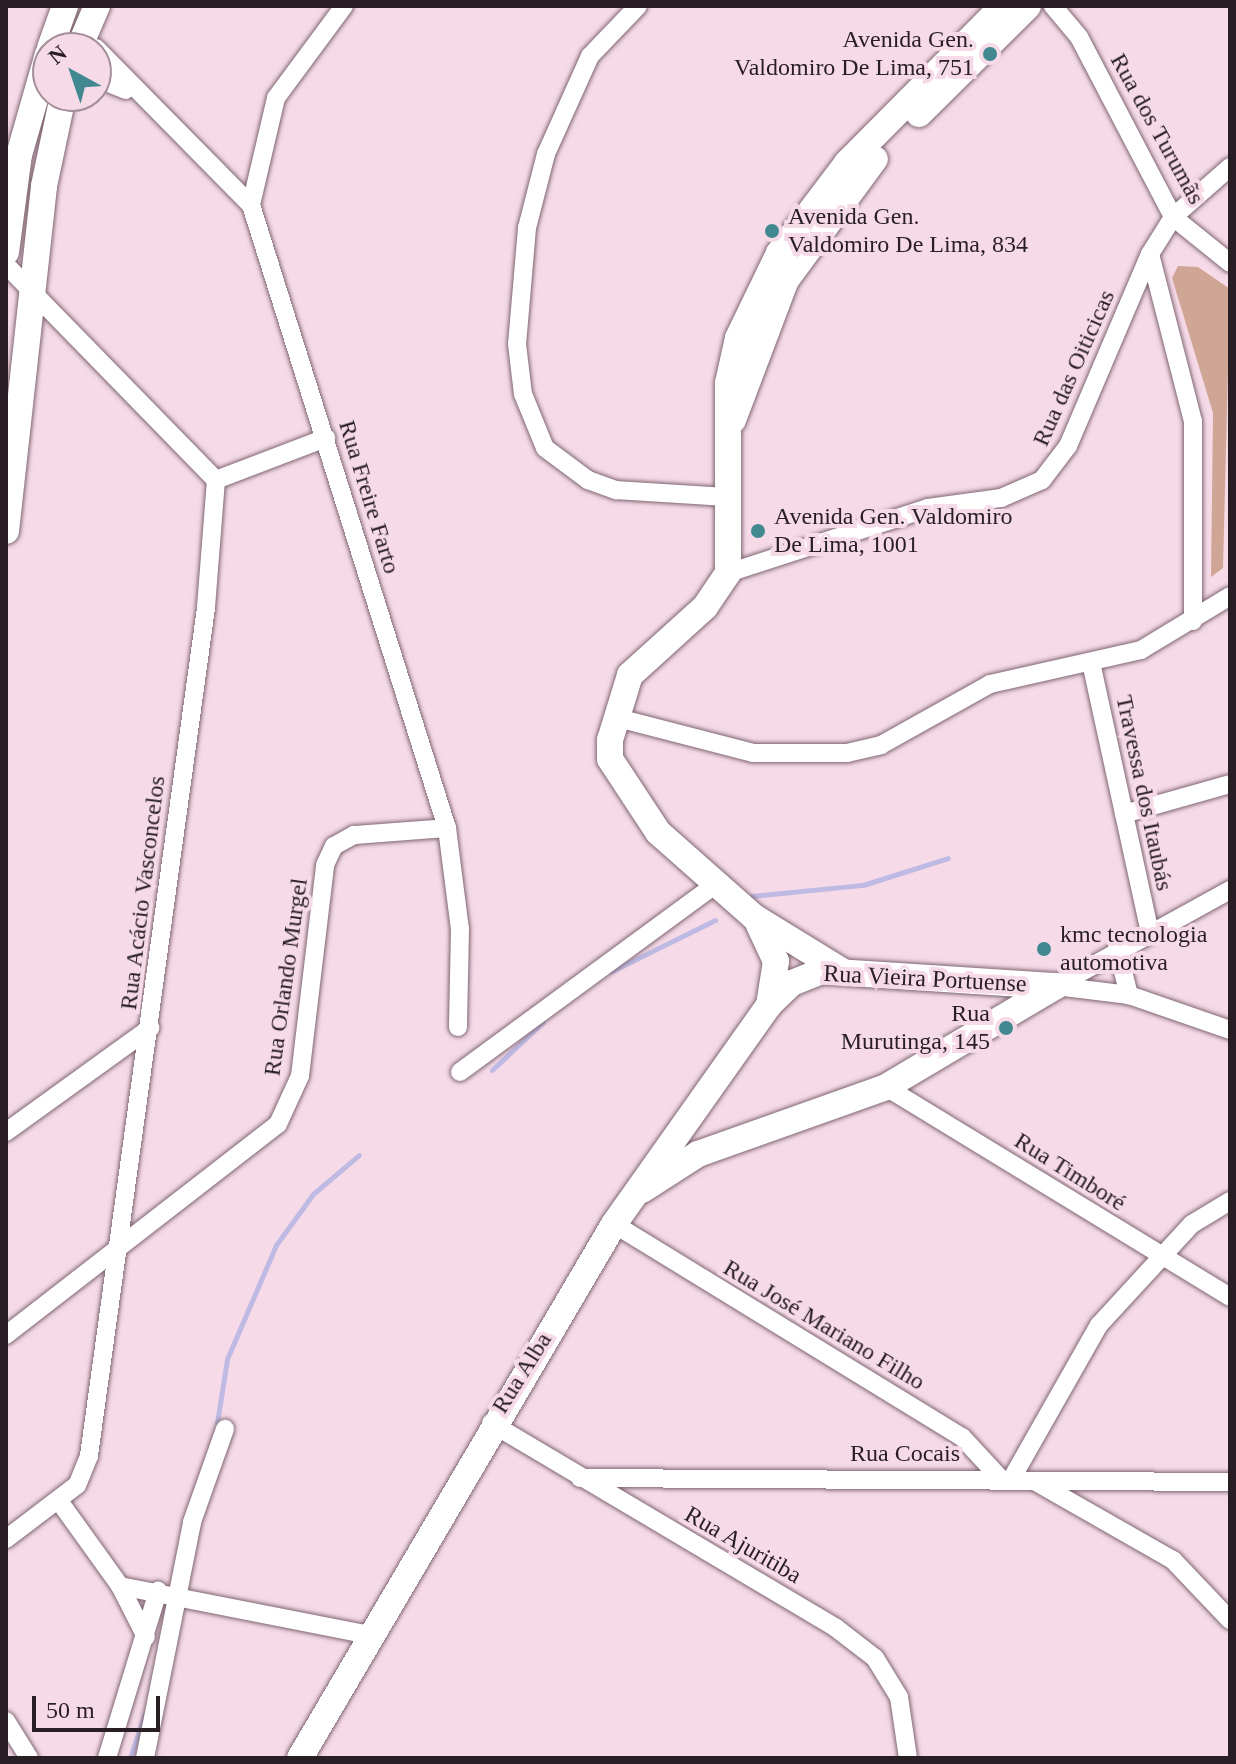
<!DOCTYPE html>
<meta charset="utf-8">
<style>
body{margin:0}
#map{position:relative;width:1236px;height:1764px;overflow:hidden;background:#f6dae8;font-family:Georgia,serif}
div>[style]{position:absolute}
.green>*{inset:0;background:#cfa696}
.stream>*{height:5px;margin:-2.5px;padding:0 2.5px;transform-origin:2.5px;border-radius:2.5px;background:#bfbae4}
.roads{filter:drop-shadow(0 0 2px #7f6672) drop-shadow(0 0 2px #7f6672)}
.street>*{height:18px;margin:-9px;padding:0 9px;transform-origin:9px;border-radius:9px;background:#fff}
.secondary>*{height:26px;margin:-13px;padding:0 13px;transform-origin:13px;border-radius:13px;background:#fff}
.dots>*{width:22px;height:22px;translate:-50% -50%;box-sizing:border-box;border:4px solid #f6dae8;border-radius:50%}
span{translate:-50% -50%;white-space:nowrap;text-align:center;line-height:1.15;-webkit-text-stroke:8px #f6dae8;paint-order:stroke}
.poi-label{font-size:24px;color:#281e23}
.right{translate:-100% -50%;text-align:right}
.left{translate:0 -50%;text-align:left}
.street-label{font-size:24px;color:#281e23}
.frame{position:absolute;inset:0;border:8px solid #281e23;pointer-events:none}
.north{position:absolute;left:32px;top:32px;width:80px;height:80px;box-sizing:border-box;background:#f6dae8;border:2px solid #a48f99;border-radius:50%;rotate:320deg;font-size:22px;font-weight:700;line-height:32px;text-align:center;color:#281e23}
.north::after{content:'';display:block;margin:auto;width:28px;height:36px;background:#418891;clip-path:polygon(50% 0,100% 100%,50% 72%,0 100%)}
.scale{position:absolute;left:32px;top:1696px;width:128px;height:36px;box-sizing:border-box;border:4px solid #281e23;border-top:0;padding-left:10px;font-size:24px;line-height:28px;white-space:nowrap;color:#281e23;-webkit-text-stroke:6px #f6dae8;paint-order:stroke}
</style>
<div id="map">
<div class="green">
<i style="clip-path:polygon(1178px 266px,1198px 267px,1230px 289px,1223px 568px,1211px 577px,1213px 413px,1172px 278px)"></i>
</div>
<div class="stream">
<i style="left:752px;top:896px;width:112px;rotate:-5.7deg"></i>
<i style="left:863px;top:885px;width:89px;rotate:-17.6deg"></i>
<i style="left:612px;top:971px;width:115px;rotate:-26.3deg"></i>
<i style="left:492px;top:1070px;width:70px;rotate:-43.3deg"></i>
<i style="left:217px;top:1423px;width:65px;rotate:-81.1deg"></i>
<i style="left:227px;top:1359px;width:124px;rotate:-66.7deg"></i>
<i style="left:276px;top:1245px;width:63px;rotate:-54deg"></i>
<i style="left:313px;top:1194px;width:60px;rotate:-40.3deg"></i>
<i style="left:130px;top:1758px;width:47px;rotate:-71.6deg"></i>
</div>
<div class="roads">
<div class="street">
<i style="left:344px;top:6px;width:114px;rotate:126.5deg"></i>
<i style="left:276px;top:98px;width:110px;rotate:103.2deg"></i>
<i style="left:251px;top:205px;width:653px;rotate:72.54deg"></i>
<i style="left:447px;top:828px;width:102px;rotate:82.7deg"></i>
<i style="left:460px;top:929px;width:98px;rotate:91.2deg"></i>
<i style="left:638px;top:6px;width:69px;rotate:133.8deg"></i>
<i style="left:590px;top:56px;width:107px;rotate:114.2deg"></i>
<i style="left:546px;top:154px;width:76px;rotate:104.4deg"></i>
<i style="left:527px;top:228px;width:116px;rotate:94.9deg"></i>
<i style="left:517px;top:344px;width:50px;rotate:83.2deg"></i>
<i style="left:523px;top:394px;width:58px;rotate:67.8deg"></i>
<i style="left:545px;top:448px;width:54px;rotate:36.7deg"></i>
<i style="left:588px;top:480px;width:30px;rotate:20deg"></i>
<i style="left:616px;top:490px;width:110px;rotate:3.6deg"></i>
<i style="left:1053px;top:6px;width:40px;rotate:50deg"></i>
<i style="left:1079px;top:37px;width:203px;rotate:62.4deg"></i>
<i style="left:1173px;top:217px;width:73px;rotate:38.9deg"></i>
<i style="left:96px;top:48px;width:221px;rotate:45.4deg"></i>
<i style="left:96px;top:78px;width:32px;rotate:22deg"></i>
<i style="left:1150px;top:254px;width:172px;rotate:75.6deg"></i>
<i style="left:1193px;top:421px;width:200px;rotate:90deg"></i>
<i style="left:6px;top:265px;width:301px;rotate:45.7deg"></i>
<i style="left:216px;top:480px;width:128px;rotate:94.5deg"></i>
<i style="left:206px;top:608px;width:856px;rotate:97.86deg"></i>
<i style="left:89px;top:1456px;width:31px;rotate:112deg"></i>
<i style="left:77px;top:1485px;width:89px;rotate:142.7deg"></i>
<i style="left:216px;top:480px;width:118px;rotate:-20.9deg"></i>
<i style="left:728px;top:573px;width:210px;rotate:-18deg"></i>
<i style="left:928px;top:508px;width:74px;rotate:-7.8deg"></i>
<i style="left:1001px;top:498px;width:45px;rotate:-23.7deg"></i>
<i style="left:1042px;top:480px;width:43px;rotate:-52.6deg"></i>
<i style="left:1068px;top:446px;width:209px;rotate:-66.9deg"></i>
<i style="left:1150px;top:254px;width:44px;rotate:-58.1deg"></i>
<i style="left:1173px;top:217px;width:76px;rotate:-41.3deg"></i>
<i style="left:1092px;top:667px;width:268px;rotate:77.7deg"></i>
<i style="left:614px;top:717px;width:144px;rotate:14.5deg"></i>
<i style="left:753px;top:753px;width:94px"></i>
<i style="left:847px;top:753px;width:35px;rotate:-13deg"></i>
<i style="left:881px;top:745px;width:125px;rotate:-29.2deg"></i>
<i style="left:990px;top:684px;width:155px;rotate:-12.7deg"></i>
<i style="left:1141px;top:650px;width:104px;rotate:-31.2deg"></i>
<i style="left:1124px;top:814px;width:110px;rotate:-15.8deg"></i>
<i style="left:1117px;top:948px;width:49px;rotate:75.7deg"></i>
<i style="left:1056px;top:986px;width:199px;rotate:-28.9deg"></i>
<i style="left:1056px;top:986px;width:74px;rotate:7deg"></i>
<i style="left:1129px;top:995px;width:107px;rotate:19.1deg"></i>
<i style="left:460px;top:1072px;width:318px;rotate:-36.3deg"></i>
<i style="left:886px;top:1087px;width:403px;rotate:31.4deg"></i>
<i style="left:6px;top:1132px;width:178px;rotate:-35.8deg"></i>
<i style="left:614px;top:1224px;width:408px;rotate:31.5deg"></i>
<i style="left:962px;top:1437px;width:56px;rotate:47.2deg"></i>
<i style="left:6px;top:1335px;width:344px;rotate:-37.8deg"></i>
<i style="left:278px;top:1124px;width:53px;rotate:-65.4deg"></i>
<i style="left:300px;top:1076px;width:212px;rotate:-83.2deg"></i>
<i style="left:325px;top:865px;width:21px;rotate:-65deg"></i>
<i style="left:334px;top:846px;width:23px;rotate:-29deg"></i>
<i style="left:354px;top:835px;width:93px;rotate:-4.3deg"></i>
<i style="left:491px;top:1423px;width:401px;rotate:30.7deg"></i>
<i style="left:836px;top:1628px;width:49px;rotate:37.6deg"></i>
<i style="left:875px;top:1658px;width:46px;rotate:58.4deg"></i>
<i style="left:899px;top:1697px;width:62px;rotate:81.6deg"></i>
<i style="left:580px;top:1478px;width:650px;rotate:0.35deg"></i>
<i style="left:1012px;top:1478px;width:176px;rotate:-60.4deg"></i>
<i style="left:1099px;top:1325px;width:137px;rotate:-47.4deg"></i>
<i style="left:1192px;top:1224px;width:44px;rotate:-31.2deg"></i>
<i style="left:1036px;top:1482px;width:158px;rotate:29.7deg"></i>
<i style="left:1173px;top:1560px;width:83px;rotate:46.5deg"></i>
<i style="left:59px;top:1501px;width:105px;rotate:54.3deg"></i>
<i style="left:120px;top:1586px;width:255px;rotate:11.1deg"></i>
<i style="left:120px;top:1586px;width:57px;rotate:63deg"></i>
<i style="left:6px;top:1721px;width:44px;rotate:58.1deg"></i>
<i style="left:107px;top:1758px;width:175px;rotate:-73deg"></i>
<i style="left:145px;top:1758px;width:241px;rotate:-78.7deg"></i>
<i style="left:192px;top:1522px;width:99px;rotate:-70.5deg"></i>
</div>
<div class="secondary">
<i style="left:50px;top:48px;width:45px;rotate:-70.3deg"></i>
<i style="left:79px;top:48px;width:46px;rotate:-66.8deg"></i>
<i style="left:919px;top:114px;width:153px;rotate:-44.7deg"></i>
<i style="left:6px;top:252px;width:98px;rotate:-82.4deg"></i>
<i style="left:19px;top:155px;width:105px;rotate:-74deg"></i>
<i style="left:733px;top:420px;width:150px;rotate:-69.3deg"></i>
<i style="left:786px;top:280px;width:150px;rotate:-53.7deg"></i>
<i style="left:6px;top:531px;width:347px;rotate:-83.7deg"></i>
<i style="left:44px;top:186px;width:92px;rotate:-78.1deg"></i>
<i style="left:759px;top:925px;width:40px;rotate:65deg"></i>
<i style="left:776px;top:961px;width:45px;rotate:99deg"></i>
<i style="left:842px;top:971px;width:103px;rotate:-148.5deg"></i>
<i style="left:754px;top:917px;width:128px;rotate:-138.5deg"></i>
<i style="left:658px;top:832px;width:87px;rotate:-123.3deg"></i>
<i style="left:610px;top:759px;width:19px;rotate:-90deg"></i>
<i style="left:610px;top:740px;width:68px;rotate:-72.9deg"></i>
<i style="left:630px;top:675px;width:101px;rotate:-42.2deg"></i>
<i style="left:705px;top:607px;width:41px;rotate:-55.9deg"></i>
<i style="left:728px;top:573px;width:190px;rotate:-90deg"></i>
<i style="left:728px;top:383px;width:46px;rotate:-77.5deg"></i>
<i style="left:738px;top:338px;width:94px;rotate:-64.2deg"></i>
<i style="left:779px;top:253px;width:113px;rotate:-52.9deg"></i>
<i style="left:847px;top:163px;width:221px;rotate:-45.2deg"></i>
<i style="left:642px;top:1190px;width:67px;rotate:-32.7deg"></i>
<i style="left:698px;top:1154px;width:200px;rotate:-19.6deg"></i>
<i style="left:886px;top:1087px;width:198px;rotate:-30.7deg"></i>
<i style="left:300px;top:1758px;width:619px;rotate:-59.54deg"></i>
<i style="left:614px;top:1224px;width:268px;rotate:-54.7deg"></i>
<i style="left:769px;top:1005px;width:32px;rotate:-44deg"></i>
<i style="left:792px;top:983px;width:32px;rotate:-22deg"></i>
<i style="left:822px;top:971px;width:234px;rotate:3.7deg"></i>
</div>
</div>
<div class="dots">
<i style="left:990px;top:54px;background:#418891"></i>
<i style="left:772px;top:231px;background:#418891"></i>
<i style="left:758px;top:531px;background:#418891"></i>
<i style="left:1044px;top:949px;background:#418891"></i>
<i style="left:1006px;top:1028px;background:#418891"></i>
</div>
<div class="poi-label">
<span class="right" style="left:974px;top:54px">Avenida Gen.<br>Valdomiro De Lima, 751</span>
<span class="left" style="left:788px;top:231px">Avenida Gen.<br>Valdomiro De Lima, 834</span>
<span class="left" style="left:774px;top:531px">Avenida Gen. Valdomiro<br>De Lima, 1001</span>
<span class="left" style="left:1060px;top:949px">kmc tecnologia<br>automotiva</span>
<span class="right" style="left:990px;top:1028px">Rua<br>Murutinga, 145</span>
</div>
<div class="street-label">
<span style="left:1157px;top:129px;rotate:61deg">Rua dos Turumãs</span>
<span style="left:1074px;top:368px;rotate:-66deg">Rua das Oiticicas</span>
<span style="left:369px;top:497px;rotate:73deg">Rua Freire Farto</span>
<span style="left:1144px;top:793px;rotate:78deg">Travessa dos Itaubás</span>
<span style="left:143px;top:893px;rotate:-83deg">Rua Acácio Vasconcelos</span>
<span style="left:286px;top:977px;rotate:-82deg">Rua Orlando Murgel</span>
<span style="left:925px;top:979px;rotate:3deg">Rua Vieira Portuense</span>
<span style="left:1070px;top:1172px;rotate:32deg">Rua Timboré</span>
<span style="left:824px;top:1325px;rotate:31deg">Rua José Mariano Filho</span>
<span style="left:522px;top:1373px;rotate:-58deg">Rua Alba</span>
<span style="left:905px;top:1454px">Rua Cocais</span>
<span style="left:743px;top:1545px;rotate:30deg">Rua Ajuritiba</span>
</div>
<div class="frame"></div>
<div class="north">N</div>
<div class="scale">50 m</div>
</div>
